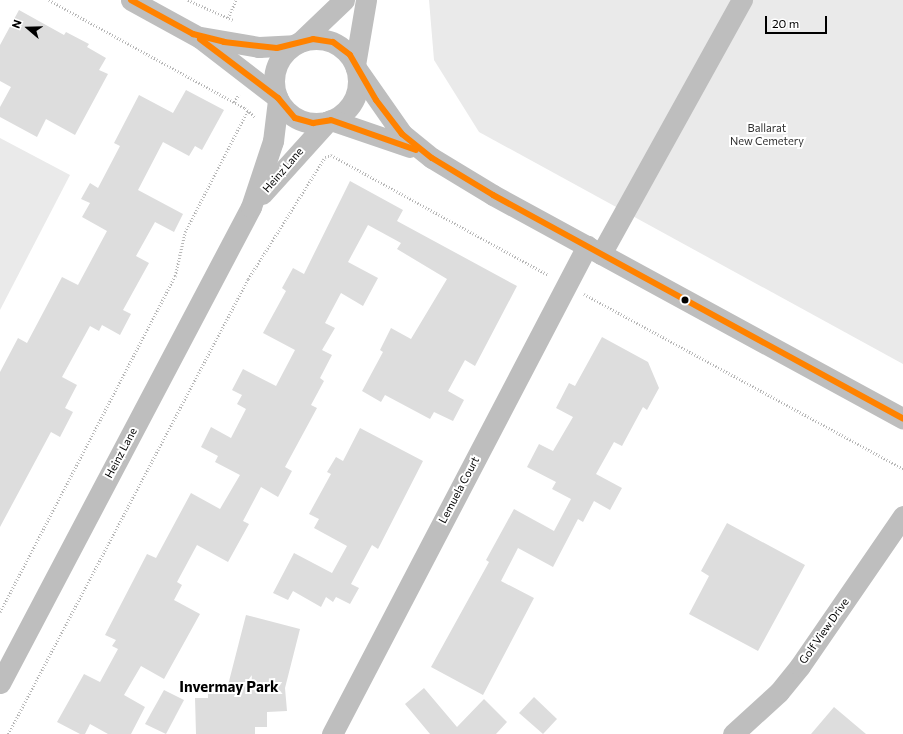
<!DOCTYPE html>
<style>
body{margin:0}
#map{position:relative;width:903px;height:734px;overflow:hidden;background:#fff;font-family:Commissioner,sans-serif}
div>[style]{position:absolute}
.green>*{inset:0;background:#eaeaea}
.building>*{inset:0;background:#ddd}
.path>*{height:2.5px;margin-top:-1.25px;transform-origin:0;background:repeating-linear-gradient(90deg,#b8b8b8 0 1px,transparent 0 3px)}
.minor>*{height:21px;margin:-10.5px;padding:0 10.5px;transform-origin:10.5px;border-radius:10.5px;background:#bebebe}
.minor>.ring{margin:-10.5px;padding:0;box-sizing:content-box;background:none;border:21px solid #bebebe;border-radius:50%}
.bus-1>*{height:6px;margin:-3px;padding:0 3px;transform-origin:3px;border-radius:3px;background:#ff8200}
.dots>*{width:11px;height:11px;translate:-50% -50%;box-sizing:border-box;border:2px solid #fff;border-radius:50%}
span{translate:-50% -50%;white-space:nowrap;text-align:center;line-height:1.15;-webkit-text-stroke:4px #fff;paint-order:stroke}
.park-label{font-size:11px;color:#303030}
.street-label{font-size:11px;color:#000}
.district-label{font-size:15px;color:#000;font-weight:700}
.north{position:absolute;left:8px;top:8px;width:40px;height:40px;-webkit-text-stroke:3px #fff;paint-order:stroke;rotate:290deg;font-size:11px;font-weight:700;line-height:16px;text-align:center;color:#000}
.north::after{content:'';display:block;margin:auto;width:14px;height:18px;background:#000;clip-path:polygon(50% 0,100% 100%,50% 72%,0 100%)}
.scale{position:absolute;left:765px;top:16px;width:62px;height:18px;box-sizing:border-box;border:2px solid #000;border-top:0;padding-left:5px;font-size:12px;line-height:14px;white-space:nowrap;color:#000;-webkit-text-stroke:3px #fff;paint-order:stroke}
</style>
<div id="map">
<div class="green">
<i style="clip-path:polygon(429px 0,903px 0,903px 364px,479px 132px,434px 60px)"></i>
<i style="clip-path:polygon(0 138px,70px 175px,0 310px)"></i>
</div>
<div class="building">
<i style="clip-path:polygon(19px 10px,64px 35px,66px 32px,89px 44px,87px 47px,106px 58px,99px 70px,108px 74px,75px 135px,46px 119px,37px 137px,0 117px,0 107px,11px 87px,0 81px,0 45px)"></i>
<i style="clip-path:polygon(186px 90px,224px 110px,202px 150px,195px 146px,189px 156px,163px 142px,138px 190px,183px 214px,174px 232px,155px 222px,136px 256px,149px 263px,123px 310px,131px 314px,120px 335px,102px 325px,99px 331px,90px 326px,62px 377px,77px 385px,65px 408px,73px 412px,60px 437px,51px 432px,0 527px,0 372px,18px 338px,27px 343px,62px 277px,78px 285px,107px 231px,82px 217px,90px 203px,81px 199px,90px 183px,98px 188px,120px 146px,114px 143px,139px 95px,173px 113px)"></i>
<i style="clip-path:polygon(350px 181px,403px 210px,397px 221px,517px 286px,475px 366px,465px 360px,448px 391px,464px 400px,453px 421px,434px 412px,430px 419px,385px 395px,381px 402px,362px 391px,383px 352px,380px 350px,391px 328px,411px 339px,447px 279px,397px 249px,401px 243px,368px 225px,348px 262px,378px 278px,363px 306px,341px 293px,325px 323px,335px 328px,322px 350px,332px 355px,320px 378px,324px 381px,311px 405px,317px 408px,285px 467px,292px 471px,278px 497px,261px 487px,243px 521px,249px 524px,228px 562px,197px 545px,177px 582px,182px 585px,174px 600px,200px 614px,164px 679px,141px 666px,124px 695px,145px 707px,131px 734px,108px 734px,90px 724px,85px 734px,80px 734px,57px 722px,84px 674px,100px 682px,118px 649px,112px 646px,116px 640px,105px 635px,147px 554px,156px 558px,191px 493px,220px 509px,240px 475px,215px 462px,218px 456px,201px 447px,211px 427px,231px 438px,246px 409px,237px 404px,242px 395px,232px 390px,243px 369px,276px 386px,295px 350px,263px 333px,286px 291px,282px 288px,293px 268px,304px 274px)"></i>
<i style="clip-path:polygon(602px 337px,648px 362px,659px 388px,647px 410px,643px 407px,622px 446px,614px 442px,596px 474px,622px 488px,610px 510px,594px 501px,583px 522px,578px 519px,553px 567px,518px 548px,501px 581px,534px 598px,483px 695px,431px 667px,489px 562px,486px 560px,514px 509px,554px 531px,571px 499px,552px 489px,556px 482px,527px 467px,539px 444px,553px 451px,573px 417px,556px 408px,569px 383px,575px 386px)"></i>
<i style="clip-path:polygon(360px 428px,423px 461px,378px 549px,372px 545px,351px 584px,359px 588px,350px 604px,336px 597px,333px 602px,326px 597px,321px 607px,293px 591px,288px 600px,273px 593px,294px 553px,332px 573px,347px 546px,314px 528px,319px 519px,309px 514px,331px 474px,327px 472px,336px 457px,343px 461px)"></i>
<i style="clip-path:polygon(727px 523px,805px 565px,758px 651px,689px 614px,709px 576px,701px 571px)"></i>
<i style="clip-path:polygon(246px 615px,300px 629px,285px 688px,287px 711px,267px 712px,267px 727px,255px 727px,255px 734px,196px 734px,195px 698px,208px 698px,208px 689px,227px 689px)"></i>
<i style="clip-path:polygon(424px 688px,457px 727px,484px 699px,507px 722px,496px 734px,430px 734px,405px 704px)"></i>
<i style="clip-path:polygon(164px 690px,184px 700px,166px 734px,145px 724px)"></i>
<i style="clip-path:polygon(534px 697px,557px 719px,543px 734px,519px 713px)"></i>
<i style="clip-path:polygon(834px 707px,866px 734px,811px 734px)"></i>
</div>
<div class="path">
<i style="left:49px;top:0;width:224px;rotate:28.9deg"></i>
<i style="left:245px;top:108px;width:13px;rotate:42deg"></i>
<i style="left:188px;top:0;width:49px;rotate:24deg"></i>
<i style="left:228px;top:18px;width:20px;rotate:-66deg"></i>
<i style="left:234px;top:102px;width:9px;rotate:-58deg"></i>
<i style="left:584px;top:294px;width:364px;rotate:28.7deg"></i>
<i style="left:0;top:612px;width:379px;rotate:-62.5deg"></i>
<i style="left:175px;top:276px;width:45px;rotate:-77.2deg"></i>
<i style="left:185px;top:232px;width:137px;rotate:-62.7deg"></i>
<i style="left:8px;top:734px;width:514px;rotate:-62.19deg"></i>
<i style="left:248px;top:279px;width:144px;rotate:-57.7deg"></i>
<i style="left:325px;top:157px;width:6px;rotate:-18deg"></i>
<i style="left:331px;top:155px;width:248px;rotate:28.9deg"></i>
</div>
<div class="minor">
<i style="left:131px;top:0;width:79px;rotate:28.8deg"></i>
<i style="left:200px;top:38px;width:98px;rotate:37.6deg"></i>
<i style="left:201px;top:37px;width:59px;rotate:9.8deg"></i>
<i style="left:259px;top:47px;width:34px;rotate:-3deg"></i>
<i class="ring" style="left:274px;top:39px;width:63px;height:63px"></i>
<i style="left:300px;top:42px;width:61px;rotate:-43.7deg"></i>
<i style="left:355px;top:65px;width:66px;rotate:-80.4deg"></i>
<i style="left:356px;top:68px;width:80px;rotate:55.1deg"></i>
<i style="left:402px;top:134px;width:38px;rotate:39deg"></i>
<i style="left:432px;top:158px;width:71px;rotate:31.2deg"></i>
<i style="left:493px;top:195px;width:467px;rotate:28.6deg"></i>
<i style="left:331px;top:120px;width:83px;rotate:18.9deg"></i>
<i style="left:262px;top:194px;width:98px;rotate:-47.9deg"></i>
<i style="left:601px;top:254px;width:291px;rotate:-61deg"></i>
<i style="left:0;top:683px;width:538px;rotate:-62.2deg"></i>
<i style="left:251px;top:207px;width:70px;rotate:-71.6deg"></i>
<i style="left:273px;top:141px;width:41px;rotate:-83deg"></i>
<i style="left:332px;top:734px;width:551px;rotate:-62.41deg"></i>
<i style="left:733px;top:734px;width:62px;rotate:-42.4deg"></i>
<i style="left:779px;top:692px;width:33px;rotate:-51deg"></i>
<i style="left:800px;top:666px;width:182px;rotate:-55.5deg"></i>
</div>
<div class="bus-1">
<i style="left:131px;top:0;width:71px;rotate:28.7deg"></i>
<i style="left:193px;top:34px;width:32px;rotate:14deg"></i>
<i style="left:224px;top:42px;width:53px;rotate:6.5deg"></i>
<i style="left:277px;top:48px;width:37px;rotate:-14deg"></i>
<i style="left:313px;top:39px;width:20px;rotate:9deg"></i>
<i style="left:333px;top:42px;width:21px;rotate:37deg"></i>
<i style="left:350px;top:55px;width:52px;rotate:60deg"></i>
<i style="left:376px;top:100px;width:43px;rotate:52.6deg"></i>
<i style="left:402px;top:134px;width:38px;rotate:39deg"></i>
<i style="left:432px;top:158px;width:71px;rotate:31.2deg"></i>
<i style="left:493px;top:195px;width:467px;rotate:28.6deg"></i>
<i style="left:200px;top:39px;width:98px;rotate:37.1deg"></i>
<i style="left:278px;top:98px;width:26px;rotate:50deg"></i>
<i style="left:295px;top:118px;width:19px;rotate:16deg"></i>
<i style="left:313px;top:123px;width:18px;rotate:-9deg"></i>
<i style="left:331px;top:120px;width:90px;rotate:19.4deg"></i>
</div>
<div class="dots">
<i style="left:685px;top:300px;background:#000"></i>
</div>
<div class="park-label">
<span style="left:767px;top:135px">Ballarat<br>New Cemetery</span>
</div>
<div class="street-label">
<span style="left:283px;top:170px;rotate:-49deg">Heinz Lane</span>
<span style="left:121px;top:453px;rotate:-62deg">Heinz Lane</span>
<span style="left:459px;top:490px;rotate:-62deg">Lemuela Court</span>
<span style="left:824px;top:631px;rotate:-55deg">Golf View Drive</span>
</div>
<div class="district-label">
<span style="left:229px;top:687px">Invermay Park</span>
</div>
<div class="north">N</div>
<div class="scale">20 m</div>
</div>
